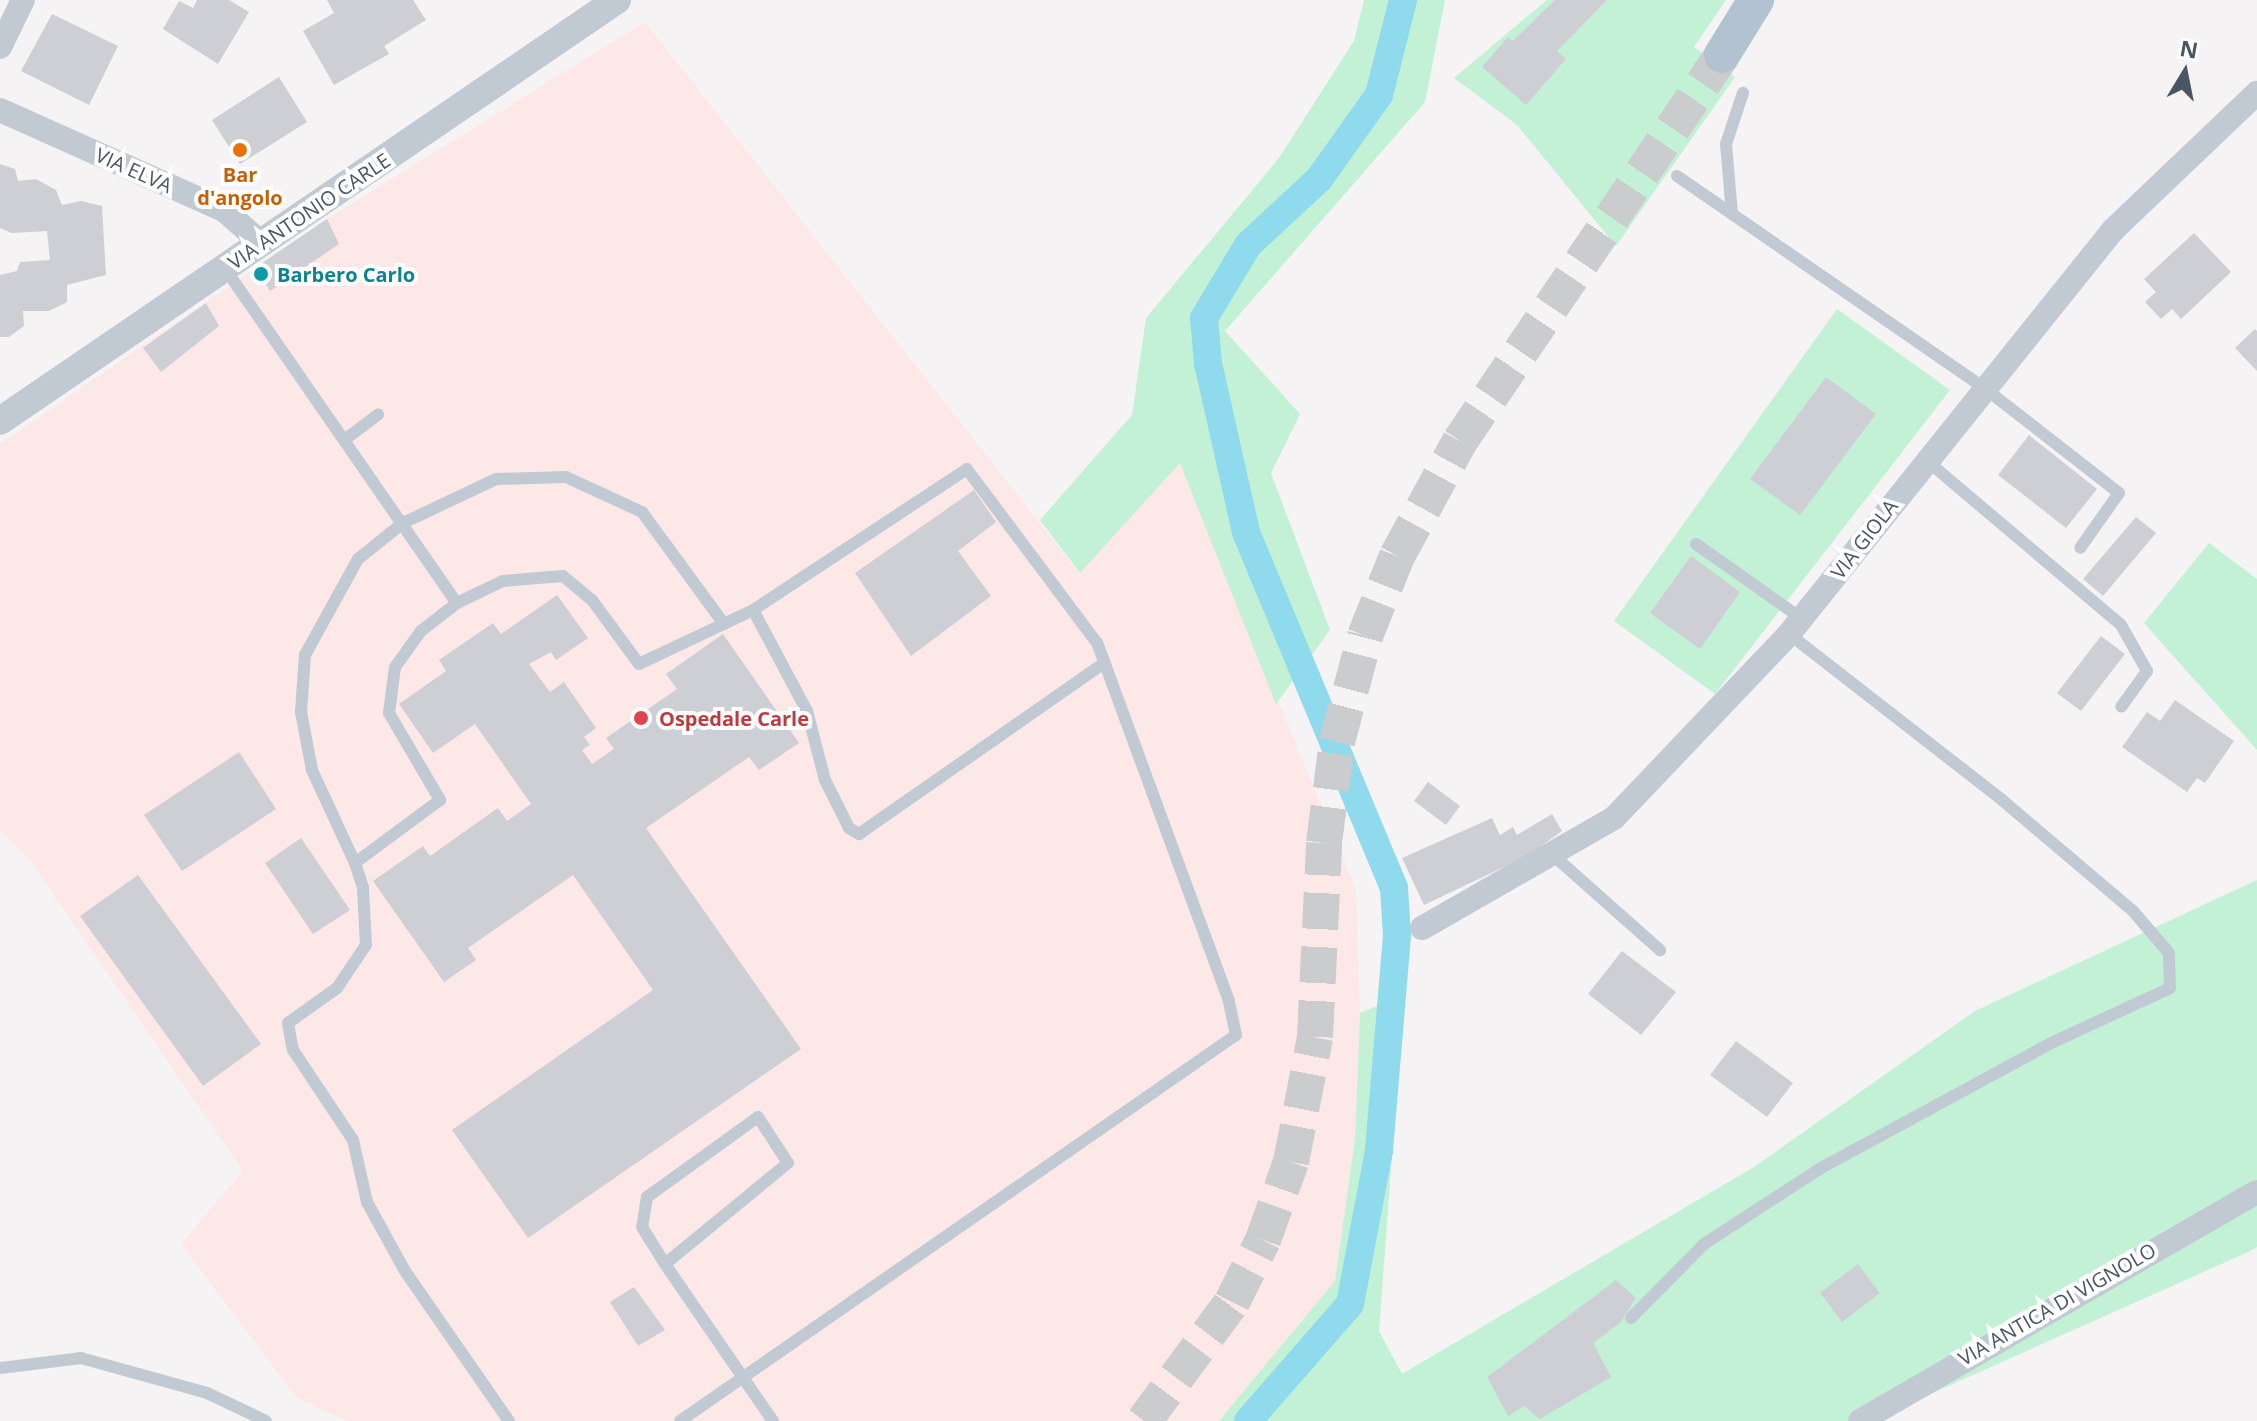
<!DOCTYPE html>
<style>
body{margin:0}
#map{position:relative;width:2257px;height:1421px;overflow:hidden;background:#f5f3f3;font-family:"Open Sans",sans-serif}
div>[style]{position:absolute}
.medical>*{inset:0;background:#fce8e6}
.green>*{inset:0;background:#c3f1d5}
.canal>*{height:28px;margin:-14px;padding:0 14px;transform-origin:14px;border-radius:14px;background:#90daee}
.building>*{inset:0;background:#cdcfd5}
.primary-tunnel>*{height:36px;margin-top:-18px;transform-origin:0;background:repeating-linear-gradient(90deg,#caccce 0 36px,transparent 0 54px)}
.service>*{height:12px;margin:-6px;padding:0 6px;transform-origin:6px;border-radius:6px;background:#c1cad2}
.minor>*{height:24px;margin:-12px;padding:0 12px;transform-origin:12px;border-radius:12px;background:#c1cad2}
.tertiary>*{height:28px;margin:-14px;padding:0 14px;transform-origin:14px;border-radius:14px;background:#c1cad2}
.primary>*{height:36px;margin:-18px;padding:0 18px;transform-origin:18px;border-radius:18px;background:#b3c2d1}
.dots>*{width:22px;height:22px;translate:-50% -50%;box-sizing:border-box;border:4px solid #fff;border-radius:50%}
span{translate:-50% -50%;white-space:nowrap;text-align:center;line-height:1.15;-webkit-text-stroke:8px #fff;paint-order:stroke}
.street-label{font-size:20px;color:#4a5661}
.food-label{font-size:20px;color:#c56008;font-weight:700}
.culture-label{font-size:20px;color:#0d838f;font-weight:700}
.left{translate:0 -50%;text-align:left}
.health-label{font-size:20px;color:#be3a42;font-weight:700}
.north{position:absolute;left:2145px;top:32px;width:80px;height:80px;-webkit-text-stroke:6px #fff;paint-order:stroke;rotate:10deg;font-size:22px;font-weight:700;line-height:32px;text-align:center;color:#4a5661}
.north::after{content:'';display:block;margin:auto;width:28px;height:36px;background:#4a5661;clip-path:polygon(50% 0,100% 100%,50% 72%,0 100%)}
</style>
<div id="map">
<div class="medical">
<i style="clip-path:polygon(645px 22px,1079px 573px,1180px 463px,1356px 890px,1360px 1013px,1355px 1139px,1335px 1281px,1219px 1421px,348px 1421px,296px 1397px,181px 1244px,243px 1171px,30px 860px,0 830px,0 444px,327px 219px)"></i>
</div>
<div class="green">
<i style="clip-path:polygon(1364px 0,1445px 0,1425px 102px,1225px 331px,1300px 414px,1271px 473px,1330px 630px,1276px 704px,1180px 463px,1080px 573px,1040px 520px,1132px 415px,1146px 318px,1279px 158px,1354px 41px)"></i>
<i style="clip-path:polygon(1547px 0,1726px 0,1694px 47px,1735px 77px,1616px 246px,1517px 125px,1454px 78px)"></i>
<i style="clip-path:polygon(1837px 309px,1950px 390px,1715px 694px,1614px 621px)"></i>
<i style="clip-path:polygon(2209px 543px,2257px 579px,2257px 750px,2144px 623px)"></i>
<i style="clip-path:polygon(2257px 880px,2257px 1247px,2246px 1253px,1870px 1421px,1219px 1421px,1335px 1281px,1355px 1139px,1360px 1013px,1404px 995px,1379px 1331px,1402px 1374px,1754px 1167px,1975px 1011px)"></i>
</div>
<div class="canal">
<i style="left:1248px;top:1421px;width:155px;rotate:-48.9deg"></i>
<i style="left:1350px;top:1304px;width:157px;rotate:-79.3deg"></i>
<i style="left:1379px;top:1150px;width:216px;rotate:-85.2deg"></i>
<i style="left:1397px;top:935px;width:47px;rotate:-93.7deg"></i>
<i style="left:1394px;top:888px;width:386px;rotate:-112.6deg"></i>
<i style="left:1246px;top:532px;width:173px;rotate:-102.7deg"></i>
<i style="left:1208px;top:363px;width:45px;rotate:-95.1deg"></i>
<i style="left:1204px;top:318px;width:85px;rotate:-58.9deg"></i>
<i style="left:1248px;top:245px;width:97px;rotate:-42.9deg"></i>
<i style="left:1319px;top:179px;width:103px;rotate:-54.5deg"></i>
<i style="left:1379px;top:95px;width:98px;rotate:-75.8deg"></i>
</div>
<div class="building">
<i style="clip-path:polygon(197px 0,229px 0,249px 12px,218px 64px,163px 29px,179px 1px,193px 8px)"></i>
<i style="clip-path:polygon(327px 0,413px 0,426px 20px,384px 46px,389px 54px,334px 85px,303px 31px,334px 13px)"></i>
<i style="clip-path:polygon(1555px 0,1607px 0,1557px 51px,1566px 59px,1526px 105px,1482px 67px,1508px 37px,1513px 41px)"></i>
<i style="clip-path:polygon(52px 14px,118px 46px,89px 105px,21px 71px)"></i>
<i style="clip-path:polygon(279px 77px,307px 122px,240px 164px,212px 120px)"></i>
<i style="clip-path:polygon(0 164px,15px 169px,18px 181px,36px 179px,56px 190px,62px 205px,81px 201px,102px 206px,106px 275px,67px 285px,67px 302px,49px 311px,23px 311px,24px 326px,9px 337px,0 337px,0 275px,17px 271px,20px 262px,50px 260px,47px 231px,12px 233px,0 228px)"></i>
<i style="clip-path:polygon(327px 219px,339px 244px,270px 291px,256px 267px)"></i>
<i style="clip-path:polygon(2194px 233px,2231px 272px,2181px 319px,2172px 309px,2161px 319px,2145px 302px,2156px 292px,2144px 279px)"></i>
<i style="clip-path:polygon(206px 303px,219px 326px,161px 372px,143px 348px)"></i>
<i style="clip-path:polygon(2255px 329px,2257px 331px,2257px 371px,2235px 348px)"></i>
<i style="clip-path:polygon(1826px 377px,1876px 414px,1800px 515px,1750px 479px)"></i>
<i style="clip-path:polygon(2029px 435px,2097px 489px,2066px 528px,1998px 475px)"></i>
<i style="clip-path:polygon(974px 490px,996px 522px,958px 551px,991px 596px,911px 656px,855px 573px)"></i>
<i style="clip-path:polygon(2136px 517px,2156px 533px,2103px 596px,2083px 579px)"></i>
<i style="clip-path:polygon(1691px 556px,1740px 592px,1700px 649px,1650px 613px)"></i>
<i style="clip-path:polygon(557px 595px,588px 638px,556px 660px,551px 652px,529px 664px,550px 692px,564px 682px,596px 728px,584px 737px,590px 745px,582px 750px,592px 764px,614px 749px,606px 738px,677px 689px,666px 674px,723px 634px,799px 743px,759px 770px,749px 757px,646px 828px,801px 1049px,528px 1238px,452px 1130px,653px 990px,573px 875px,468px 948px,476px 960px,444px 982px,373px 881px,423px 846px,430px 856px,498px 808px,507px 821px,531px 804px,475px 724px,433px 753px,399px 704px,446px 671px,439px 660px,493px 623px,501px 634px)"></i>
<i style="clip-path:polygon(2101px 636px,2125px 654px,2081px 711px,2057px 693px)"></i>
<i style="clip-path:polygon(2175px 700px,2234px 741px,2205px 783px,2197px 778px,2187px 792px,2122px 747px,2147px 712px,2160px 721px)"></i>
<i style="clip-path:polygon(239px 752px,276px 809px,182px 871px,144px 815px)"></i>
<i style="clip-path:polygon(1428px 782px,1460px 806px,1446px 825px,1414px 801px)"></i>
<i style="clip-path:polygon(1552px 814px,1562px 831px,1527px 856px,1424px 905px,1402px 858px,1492px 818px,1500px 835px,1513px 827px,1517px 835px)"></i>
<i style="clip-path:polygon(301px 838px,350px 910px,313px 934px,265px 863px)"></i>
<i style="clip-path:polygon(138px 875px,261px 1044px,203px 1086px,80px 916px)"></i>
<i style="clip-path:polygon(1622px 951px,1676px 992px,1641px 1035px,1588px 994px)"></i>
<i style="clip-path:polygon(1736px 1041px,1793px 1083px,1767px 1117px,1710px 1075px)"></i>
<i style="clip-path:polygon(1858px 1264px,1880px 1293px,1842px 1322px,1820px 1293px)"></i>
<i style="clip-path:polygon(1616px 1280px,1636px 1298px,1620px 1323px,1593px 1343px,1611px 1377px,1540px 1419px,1524px 1406px,1508px 1416px,1487px 1377px)"></i>
<i style="clip-path:polygon(634px 1287px,665px 1330px,638px 1346px,610px 1302px)"></i>
</div>
<div class="primary-tunnel">
<i style="left:1144px;top:1421px;width:148px;rotate:-53.5deg"></i>
<i style="left:1232px;top:1302px;width:69px;rotate:-63.4deg"></i>
<i style="left:1263px;top:1240px;width:83px;rotate:-70.3deg"></i>
<i style="left:1291px;top:1162px;width:127px;rotate:-79.1deg"></i>
<i style="left:1315px;top:1037px;width:194px;rotate:-87.3deg"></i>
<i style="left:1324px;top:843px;width:102px;rotate:-82.7deg"></i>
<i style="left:1337px;top:742px;width:110px;rotate:-75.2deg"></i>
<i style="left:1365px;top:636px;width:86px;rotate:-68.2deg"></i>
<i style="left:1397px;top:556px;width:131px;rotate:-61.3deg"></i>
<i style="left:1460px;top:441px;width:467px;rotate:-55.8deg"></i>
</div>
<div class="service">
<i style="left:1677px;top:176px;width:372px;rotate:34.6deg"></i>
<i style="left:1983px;top:387px;width:172px;rotate:37.9deg"></i>
<i style="left:2119px;top:493px;width:67px;rotate:125.3deg"></i>
<i style="left:1732px;top:214px;width:70px;rotate:-94.9deg"></i>
<i style="left:1726px;top:144px;width:54px;rotate:-71.6deg"></i>
<i style="left:224px;top:267px;width:409px;rotate:55.3deg"></i>
<i style="left:457px;top:603px;width:46px;rotate:142.1deg"></i>
<i style="left:421px;top:631px;width:44px;rotate:125.8deg"></i>
<i style="left:395px;top:667px;width:46px;rotate:97.4deg"></i>
<i style="left:389px;top:713px;width:101px;rotate:59.6deg"></i>
<i style="left:440px;top:800px;width:106px;rotate:143.5deg"></i>
<i style="left:355px;top:863px;width:26px;rotate:72deg"></i>
<i style="left:363px;top:888px;width:57px;rotate:87deg"></i>
<i style="left:366px;top:945px;width:52px;rotate:124deg"></i>
<i style="left:337px;top:988px;width:60px;rotate:144.5deg"></i>
<i style="left:288px;top:1023px;width:27px;rotate:80deg"></i>
<i style="left:293px;top:1050px;width:108px;rotate:56.3deg"></i>
<i style="left:353px;top:1140px;width:64px;rotate:77.3deg"></i>
<i style="left:367px;top:1202px;width:79px;rotate:61.2deg"></i>
<i style="left:405px;top:1271px;width:183px;rotate:55.3deg"></i>
<i style="left:347px;top:438px;width:39px;rotate:-37deg"></i>
<i style="left:1926px;top:460px;width:255px;rotate:40.2deg"></i>
<i style="left:2121px;top:625px;width:53px;rotate:60.5deg"></i>
<i style="left:2147px;top:671px;width:44px;rotate:125.8deg"></i>
<i style="left:1696px;top:544px;width:128px;rotate:35.2deg"></i>
<i style="left:457px;top:603px;width:51px;rotate:-25.6deg"></i>
<i style="left:503px;top:581px;width:60px;rotate:-4.8deg"></i>
<i style="left:563px;top:576px;width:38px;rotate:40deg"></i>
<i style="left:592px;top:600px;width:79px;rotate:53.7deg"></i>
<i style="left:639px;top:664px;width:126px;rotate:-25.3deg"></i>
<i style="left:1554px;top:856px;width:142px;rotate:41.6deg"></i>
<i style="left:355px;top:863px;width:102px;rotate:-114.8deg"></i>
<i style="left:312px;top:770px;width:59px;rotate:-100.7deg"></i>
<i style="left:301px;top:712px;width:57px;rotate:-86deg"></i>
<i style="left:305px;top:655px;width:110px;rotate:-61.1deg"></i>
<i style="left:358px;top:559px;width:58px;rotate:-38.7deg"></i>
<i style="left:403px;top:523px;width:103px;rotate:-25.3deg"></i>
<i style="left:496px;top:479px;width:70px;rotate:-1.6deg"></i>
<i style="left:566px;top:477px;width:84px;rotate:24.7deg"></i>
<i style="left:642px;top:512px;width:139px;rotate:53.8deg"></i>
<i style="left:665px;top:1264px;width:159px;rotate:-39.4deg"></i>
<i style="left:788px;top:1163px;width:55px;rotate:-123.1deg"></i>
<i style="left:758px;top:1117px;width:137px;rotate:144.2deg"></i>
<i style="left:647px;top:1197px;width:30px;rotate:99deg"></i>
<i style="left:642px;top:1227px;width:44px;rotate:58.1deg"></i>
<i style="left:665px;top:1264px;width:191px;rotate:55.5deg"></i>
<i style="left:1631px;top:1318px;width:104px;rotate:-45.4deg"></i>
<i style="left:1704px;top:1244px;width:140px;rotate:-33deg"></i>
<i style="left:1821px;top:1168px;width:260px;rotate:-28.5deg"></i>
<i style="left:2049px;top:1044px;width:133px;rotate:-24.8deg"></i>
<i style="left:2170px;top:988px;width:35px;rotate:-92deg"></i>
<i style="left:2169px;top:953px;width:55px;rotate:-130.6deg"></i>
<i style="left:2133px;top:911px;width:173px;rotate:-139.7deg"></i>
<i style="left:2001px;top:799px;width:269px;rotate:-142.1deg"></i>
<i style="left:0;top:1368px;width:82px;rotate:-7deg"></i>
<i style="left:81px;top:1358px;width:131px;rotate:15.5deg"></i>
<i style="left:207px;top:1393px;width:65px;rotate:25.4deg"></i>
<i style="left:680px;top:1421px;width:677px;rotate:-34.77deg"></i>
<i style="left:1236px;top:1035px;width:35px;rotate:-102deg"></i>
<i style="left:1229px;top:1001px;width:382px;rotate:-110.2deg"></i>
<i style="left:1097px;top:643px;width:217px;rotate:-126.8deg"></i>
<i style="left:967px;top:469px;width:256px;rotate:146.6deg"></i>
<i style="left:753px;top:610px;width:115px;rotate:61.9deg"></i>
<i style="left:807px;top:711px;width:71px;rotate:75.4deg"></i>
<i style="left:825px;top:780px;width:54px;rotate:63.4deg"></i>
<i style="left:849px;top:828px;width:12px;rotate:31deg"></i>
<i style="left:859px;top:834px;width:299px;rotate:-34.9deg"></i>
</div>
<div class="minor">
<i style="left:0;top:47px;width:52px;rotate:-63.9deg"></i>
<i style="left:0;top:110px;width:245px;rotate:24.1deg"></i>
<i style="left:224px;top:210px;width:48px;rotate:41.6deg"></i>
<i style="left:1422px;top:928px;width:221px;rotate:-29.8deg"></i>
<i style="left:1614px;top:818px;width:254px;rotate:-46.4deg"></i>
<i style="left:1789px;top:634px;width:518px;rotate:-51.27deg"></i>
<i style="left:2113px;top:230px;width:199px;rotate:-43.6deg"></i>
<i style="left:1860px;top:1421px;width:458px;rotate:-30deg"></i>
</div>
<div class="tertiary">
<i style="left:0;top:421px;width:747px;rotate:-34.31deg"></i>
</div>
<div class="primary">
<i style="left:1722px;top:55px;width:65px;rotate:-58.3deg"></i>
</div>
<div class="dots">
<i style="left:240px;top:150px;background:#e8710a"></i>
<i style="left:261px;top:274px;background:#0f9aa8"></i>
<i style="left:641px;top:718px;background:#e0444e"></i>
</div>
<div class="street-label">
<span style="left:134px;top:170px;rotate:24deg">VIA ELVA</span>
<span style="left:309px;top:211px;rotate:-34deg">VIA ANTONIO CARLE</span>
<span style="left:1864px;top:539px;rotate:-52deg">VIA GIOLA</span>
<span style="left:2057px;top:1304px;rotate:-30deg">VIA ANTICA DI VIGNOLO</span>
</div>
<div class="food-label">
<span style="left:240px;top:186px">Bar<br>d'angolo</span>
</div>
<div class="culture-label">
<span class="left" style="left:277px;top:274px">Barbero Carlo</span>
</div>
<div class="health-label">
<span class="left" style="left:659px;top:718px">Ospedale Carle</span>
</div>
<div class="north">N</div>
</div>
